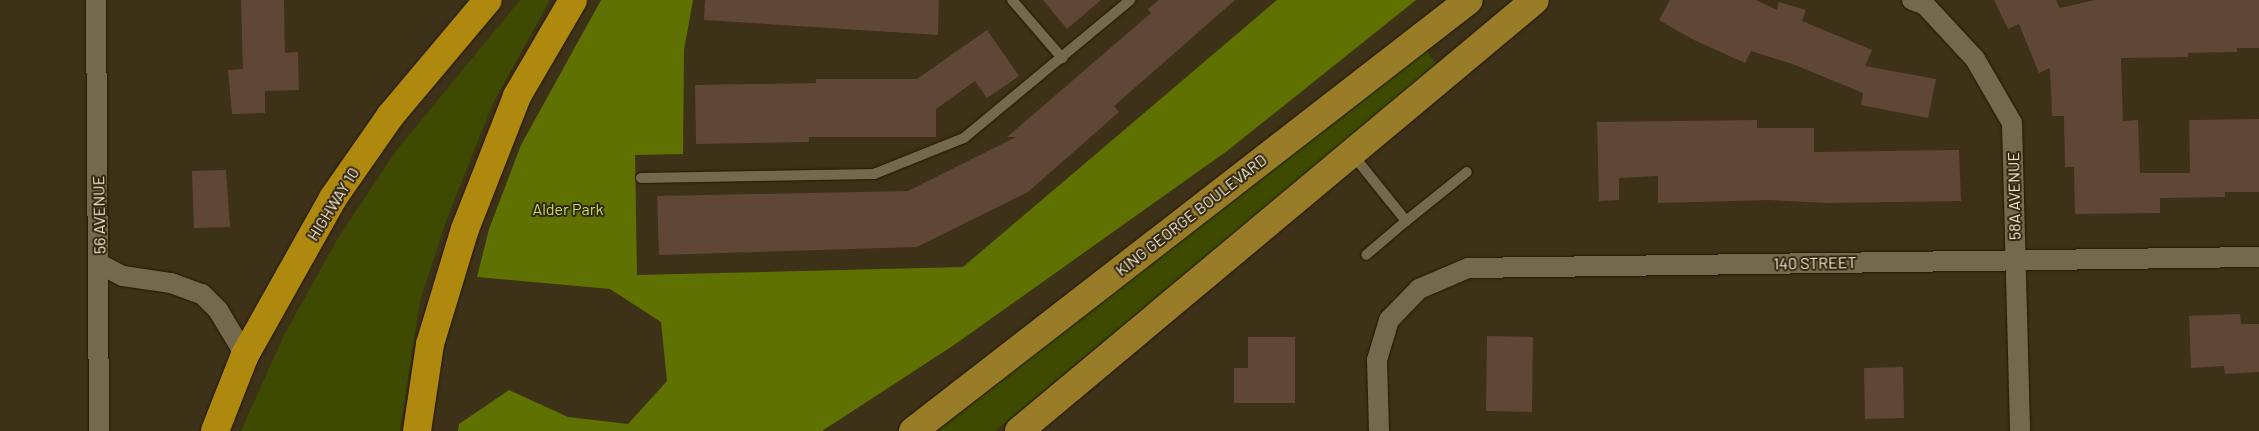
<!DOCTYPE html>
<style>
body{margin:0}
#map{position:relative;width:2259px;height:431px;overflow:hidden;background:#3d3117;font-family:Barlow,sans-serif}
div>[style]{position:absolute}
.green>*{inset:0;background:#3d4a00}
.forest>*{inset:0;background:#5f7201}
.building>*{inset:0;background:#604636}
.roads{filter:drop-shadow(0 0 1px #231901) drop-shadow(0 0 1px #231901)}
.lane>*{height:10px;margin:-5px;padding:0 5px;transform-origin:5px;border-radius:5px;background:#75694d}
.street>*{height:20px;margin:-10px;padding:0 10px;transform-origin:10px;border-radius:10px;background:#75694d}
.primary>*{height:28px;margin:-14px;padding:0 14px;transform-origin:14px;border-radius:14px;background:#987c27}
.highway>*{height:28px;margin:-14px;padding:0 14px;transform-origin:14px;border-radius:14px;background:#af880e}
span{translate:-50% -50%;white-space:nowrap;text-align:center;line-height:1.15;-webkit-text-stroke:4px #32270d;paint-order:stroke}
.street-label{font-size:16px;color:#f8f1e1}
.park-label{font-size:16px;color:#c1dd61}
</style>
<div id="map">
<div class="green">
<i style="clip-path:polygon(520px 0,550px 0,493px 103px,446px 221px,420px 301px,400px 431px,241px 431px,284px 335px,338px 238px,396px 151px)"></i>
<i style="clip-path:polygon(1423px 44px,1436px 65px,995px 431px,938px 431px)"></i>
</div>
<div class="forest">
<i style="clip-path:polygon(601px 0,693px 0,684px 50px,683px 154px,635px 155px,637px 275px,963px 267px,1277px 0,1416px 0,1227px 151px,954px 345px,822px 431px,458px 431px,459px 424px,509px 390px,568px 417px,628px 424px,667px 381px,661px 322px,610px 289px,477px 277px,489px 229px,521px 145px)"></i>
</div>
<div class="building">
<i style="clip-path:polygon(241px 0,284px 0,285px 53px,298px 52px,299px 90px,265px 91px,265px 113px,232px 114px,228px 70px,243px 69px)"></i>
<i style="clip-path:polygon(705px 0,939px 0,938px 35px,704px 20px)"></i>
<i style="clip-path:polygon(1043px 0,1101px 0,1067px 29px)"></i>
<i style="clip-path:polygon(1159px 0,1235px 0,1114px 106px,1119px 112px,1028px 192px,917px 247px,659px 255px,657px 196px,908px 191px,1016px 137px,1007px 137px,1151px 13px,1148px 9px)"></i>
<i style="clip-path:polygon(1670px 0,1756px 0,1777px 10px,1779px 2px,1806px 10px,1802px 21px,1872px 50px,1865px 66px,1936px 79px,1928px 118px,1861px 105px,1863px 93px,1795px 65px,1751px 51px,1745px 63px,1692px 39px,1659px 20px)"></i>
<i style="clip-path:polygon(1994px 0,2056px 0,2060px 8px,2095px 0,2259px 0,2259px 48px,2237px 48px,2237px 52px,2188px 53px,2188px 57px,2121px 58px,2123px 121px,2138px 120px,2140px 173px,2190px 173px,2189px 120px,2259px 119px,2259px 192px,2225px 192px,2225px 197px,2160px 198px,2160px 213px,2075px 214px,2074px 167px,2065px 167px,2064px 116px,2052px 116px,2050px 68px,2039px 73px,2019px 24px,2008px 29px)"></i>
<i style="clip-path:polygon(987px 30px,1019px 76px,987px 98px,975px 81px,936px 109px,936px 137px,809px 137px,809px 142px,696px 144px,695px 85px,816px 83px,816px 79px,917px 79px)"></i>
<i style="clip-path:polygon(1757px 120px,1757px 128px,1814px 128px,1814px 152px,1959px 150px,1961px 201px,1827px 203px,1769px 200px,1658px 203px,1658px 176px,1619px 178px,1619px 200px,1599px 201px,1597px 122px)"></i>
<i style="clip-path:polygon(226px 170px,230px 227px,194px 228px,192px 171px)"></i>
<i style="clip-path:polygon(2240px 314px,2241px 324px,2259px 324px,2259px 372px,2225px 374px,2224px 366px,2191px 368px,2189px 316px)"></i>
<i style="clip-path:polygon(1487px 336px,1533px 337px,1532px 412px,1486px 411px)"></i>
<i style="clip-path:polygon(1248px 337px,1295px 337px,1295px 403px,1234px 403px,1234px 368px,1248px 368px)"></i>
<i style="clip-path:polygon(1903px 367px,1904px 418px,1865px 419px,1864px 368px)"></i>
</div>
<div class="roads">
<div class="lane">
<i style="left:1012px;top:0;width:77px;rotate:49.2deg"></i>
<i style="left:1353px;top:155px;width:85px;rotate:51.2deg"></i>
<i style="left:1406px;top:221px;width:52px;rotate:139.6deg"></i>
<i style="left:641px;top:178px;width:233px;rotate:-1deg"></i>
<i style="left:874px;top:174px;width:97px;rotate:-21.8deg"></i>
<i style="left:964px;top:138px;width:216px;rotate:-39.7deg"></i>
<i style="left:1406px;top:221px;width:78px;rotate:-38.8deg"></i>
</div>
<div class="street">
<i style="left:96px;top:0;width:431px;rotate:89.6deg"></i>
<i style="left:1912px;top:0;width:14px;rotate:21deg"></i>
<i style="left:1925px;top:5px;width:74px;rotate:47.2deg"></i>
<i style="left:1975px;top:59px;width:74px;rotate:60deg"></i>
<i style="left:2012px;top:123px;width:308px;rotate:88.5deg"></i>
<i style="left:100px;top:264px;width:26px;rotate:28deg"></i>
<i style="left:123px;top:276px;width:49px;rotate:8.3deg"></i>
<i style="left:171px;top:283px;width:33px;rotate:20deg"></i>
<i style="left:202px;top:294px;width:23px;rotate:45deg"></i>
<i style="left:218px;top:310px;width:52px;rotate:59deg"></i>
<i style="left:1379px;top:431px;width:71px;rotate:-91.6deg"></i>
<i style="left:1377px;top:360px;width:42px;rotate:-73.3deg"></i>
<i style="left:1389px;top:320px;width:43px;rotate:-45.9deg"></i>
<i style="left:1419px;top:289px;width:53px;rotate:-23.2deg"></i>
<i style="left:1468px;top:268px;width:791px;rotate:-0.8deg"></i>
</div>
<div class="primary">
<i style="left:913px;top:431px;width:703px;rotate:-37.78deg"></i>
<i style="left:1019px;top:431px;width:672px;rotate:-39.87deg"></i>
</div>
<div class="highway">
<i style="left:215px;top:431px;width:82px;rotate:-68.5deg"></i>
<i style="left:245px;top:355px;width:180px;rotate:-60.7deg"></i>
<i style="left:333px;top:198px;width:101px;rotate:-55.1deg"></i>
<i style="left:391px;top:115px;width:150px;rotate:-49.9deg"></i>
<i style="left:417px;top:431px;width:88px;rotate:-81.5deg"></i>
<i style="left:430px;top:344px;width:120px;rotate:-73.1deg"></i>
<i style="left:465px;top:229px;width:143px;rotate:-68.6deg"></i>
<i style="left:517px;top:96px;width:111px;rotate:-59.7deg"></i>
</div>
</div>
<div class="street-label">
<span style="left:2014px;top:196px;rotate:-91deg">58A AVENUE</span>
<span style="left:333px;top:204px;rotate:-58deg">HIGHWAY 10</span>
<span style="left:99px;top:215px;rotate:-91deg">56 AVENUE</span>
<span style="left:1191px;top:215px;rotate:-38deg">KING GEORGE BOULEVARD</span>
<span style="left:1815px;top:263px;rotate:-1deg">140 STREET</span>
</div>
<div class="park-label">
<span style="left:568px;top:209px">Alder Park</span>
</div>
</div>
